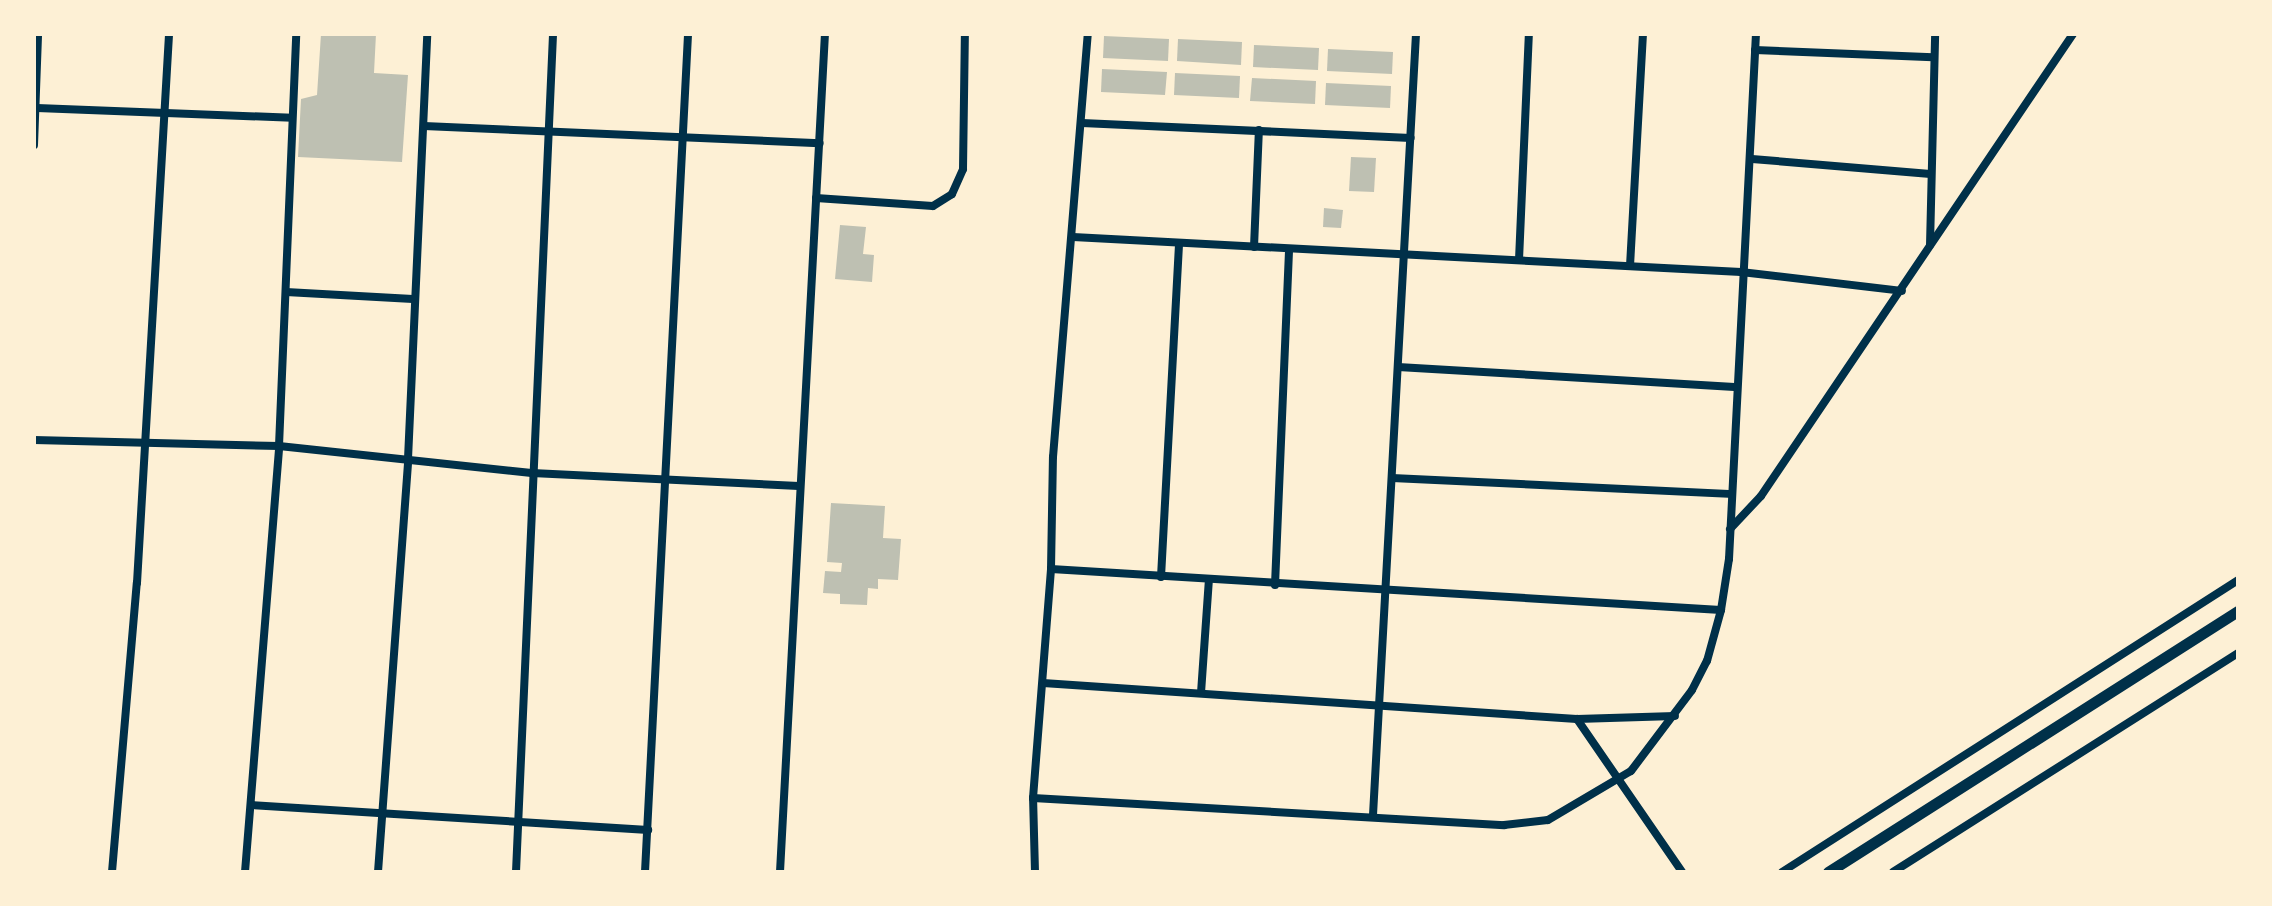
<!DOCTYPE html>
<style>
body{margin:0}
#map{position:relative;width:2272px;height:906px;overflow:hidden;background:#fdf0d5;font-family:Jost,sans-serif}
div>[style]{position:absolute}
.building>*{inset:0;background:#bec0b2}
.minor>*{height:8px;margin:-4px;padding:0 4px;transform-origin:4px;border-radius:4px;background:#003049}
.tertiary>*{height:11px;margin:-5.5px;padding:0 5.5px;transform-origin:5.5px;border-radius:5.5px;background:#003049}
span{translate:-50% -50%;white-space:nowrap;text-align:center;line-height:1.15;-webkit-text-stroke:6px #fdf0d5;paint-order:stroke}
.frame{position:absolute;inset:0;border:36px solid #fdf0d5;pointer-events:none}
</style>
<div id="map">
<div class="building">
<i style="clip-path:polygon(321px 34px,376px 34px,374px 73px,408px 75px,402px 162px,298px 157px,301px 99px,317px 95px)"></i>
<i style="clip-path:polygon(1104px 36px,1169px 39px,1168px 61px,1103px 58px)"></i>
<i style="clip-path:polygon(1178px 39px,1242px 42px,1241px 65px,1177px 61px)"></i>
<i style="clip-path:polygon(1254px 45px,1319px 48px,1318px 70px,1253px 67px)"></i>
<i style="clip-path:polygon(1328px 49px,1393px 52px,1392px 74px,1327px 71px)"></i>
<i style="clip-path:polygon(1102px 69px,1167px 72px,1165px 95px,1101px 92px)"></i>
<i style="clip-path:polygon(1175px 73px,1240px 76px,1239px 98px,1174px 95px)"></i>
<i style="clip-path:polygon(1252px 78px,1316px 81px,1315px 104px,1250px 101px)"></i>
<i style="clip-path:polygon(1326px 83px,1391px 86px,1390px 108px,1325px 105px)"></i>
<i style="clip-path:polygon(1351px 157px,1376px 158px,1374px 192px,1349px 191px)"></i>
<i style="clip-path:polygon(1324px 208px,1343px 210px,1341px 228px,1323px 227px)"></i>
<i style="clip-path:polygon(840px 225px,866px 227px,863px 254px,874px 255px,872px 282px,835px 279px)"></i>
<i style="clip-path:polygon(831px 503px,885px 506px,883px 538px,901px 539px,898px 580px,878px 579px,878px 589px,868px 588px,867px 605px,840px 604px,840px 594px,823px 593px,825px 571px,841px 572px,842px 563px,827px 562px)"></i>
</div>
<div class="minor">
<i style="left:1755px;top:50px;width:178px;rotate:2.3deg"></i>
<i style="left:37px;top:108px;width:255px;rotate:2.2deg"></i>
<i style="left:1082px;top:123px;width:329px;rotate:2.6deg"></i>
<i style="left:424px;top:126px;width:396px;rotate:2.5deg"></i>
<i style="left:34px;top:145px;width:111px;rotate:-87.9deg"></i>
<i style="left:1752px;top:159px;width:179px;rotate:4.8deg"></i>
<i style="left:816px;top:198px;width:117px;rotate:3.9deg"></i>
<i style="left:933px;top:206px;width:22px;rotate:-32deg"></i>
<i style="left:952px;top:194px;width:27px;rotate:-66deg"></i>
<i style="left:963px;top:169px;width:135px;rotate:-89.2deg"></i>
<i style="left:1073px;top:237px;width:669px;rotate:3deg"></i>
<i style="left:1741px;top:272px;width:162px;rotate:6.7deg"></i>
<i style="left:1930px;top:245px;width:211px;rotate:-88.6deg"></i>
<i style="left:1254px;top:247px;width:117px;rotate:-87.6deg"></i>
<i style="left:1519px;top:260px;width:226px;rotate:-87.5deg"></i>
<i style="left:1630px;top:266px;width:232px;rotate:-86.8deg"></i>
<i style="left:286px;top:292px;width:127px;rotate:3.2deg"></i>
<i style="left:1398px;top:367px;width:337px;rotate:3.4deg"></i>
<i style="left:34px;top:440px;width:245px;rotate:1.4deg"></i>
<i style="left:279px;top:446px;width:254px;rotate:6.1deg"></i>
<i style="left:532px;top:473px;width:267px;rotate:2.8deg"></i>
<i style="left:1392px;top:478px;width:337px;rotate:2.7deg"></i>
<i style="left:1730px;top:529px;width:45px;rotate:-46.8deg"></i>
<i style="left:1761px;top:496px;width:557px;rotate:-55.97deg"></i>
<i style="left:1051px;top:569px;width:671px;rotate:3.5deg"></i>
<i style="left:1161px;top:577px;width:334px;rotate:-86.9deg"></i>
<i style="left:1275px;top:585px;width:335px;rotate:-87.6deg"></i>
<i style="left:1043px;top:683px;width:535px;rotate:3.86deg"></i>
<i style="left:1577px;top:719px;width:98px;rotate:-1.8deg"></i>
<i style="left:1201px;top:693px;width:113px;rotate:-86deg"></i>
<i style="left:1577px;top:719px;width:186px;rotate:55.5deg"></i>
<i style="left:1033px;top:798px;width:472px;rotate:3.3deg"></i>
<i style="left:1504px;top:825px;width:44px;rotate:-6.5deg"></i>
<i style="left:1548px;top:820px;width:96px;rotate:-30.6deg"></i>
<i style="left:1631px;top:771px;width:101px;rotate:-53deg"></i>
<i style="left:1692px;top:690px;width:33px;rotate:-63deg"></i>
<i style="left:1707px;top:661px;width:53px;rotate:-74.6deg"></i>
<i style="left:1721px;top:610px;width:52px;rotate:-81.1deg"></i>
<i style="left:1729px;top:559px;width:526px;rotate:-87.06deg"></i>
<i style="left:251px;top:805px;width:398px;rotate:3.6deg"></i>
<i style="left:1373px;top:815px;width:782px;rotate:-86.85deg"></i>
<i style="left:112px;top:872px;width:290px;rotate:-85.1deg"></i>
<i style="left:137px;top:583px;width:550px;rotate:-86.66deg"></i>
<i style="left:245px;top:872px;width:427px;rotate:-85.4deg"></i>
<i style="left:279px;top:446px;width:412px;rotate:-87.6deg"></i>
<i style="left:378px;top:872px;width:414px;rotate:-85.8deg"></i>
<i style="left:408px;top:459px;width:425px;rotate:-87.4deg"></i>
<i style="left:516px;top:872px;width:839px;rotate:-87.47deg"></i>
<i style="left:645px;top:872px;width:839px;rotate:-87.06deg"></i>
<i style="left:780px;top:872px;width:839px;rotate:-86.93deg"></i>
<i style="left:1035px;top:872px;width:74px;rotate:-91.5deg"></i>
<i style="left:1033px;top:798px;width:230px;rotate:-85.5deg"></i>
<i style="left:1051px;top:569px;width:112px;rotate:-89deg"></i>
<i style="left:1053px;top:457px;width:424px;rotate:-85.3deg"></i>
<i style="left:1782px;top:872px;width:541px;rotate:-32.63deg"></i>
<i style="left:1893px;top:872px;width:409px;rotate:-32.4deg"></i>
</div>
<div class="tertiary">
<i style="left:1828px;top:872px;width:486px;rotate:-32.5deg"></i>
</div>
<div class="frame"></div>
</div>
